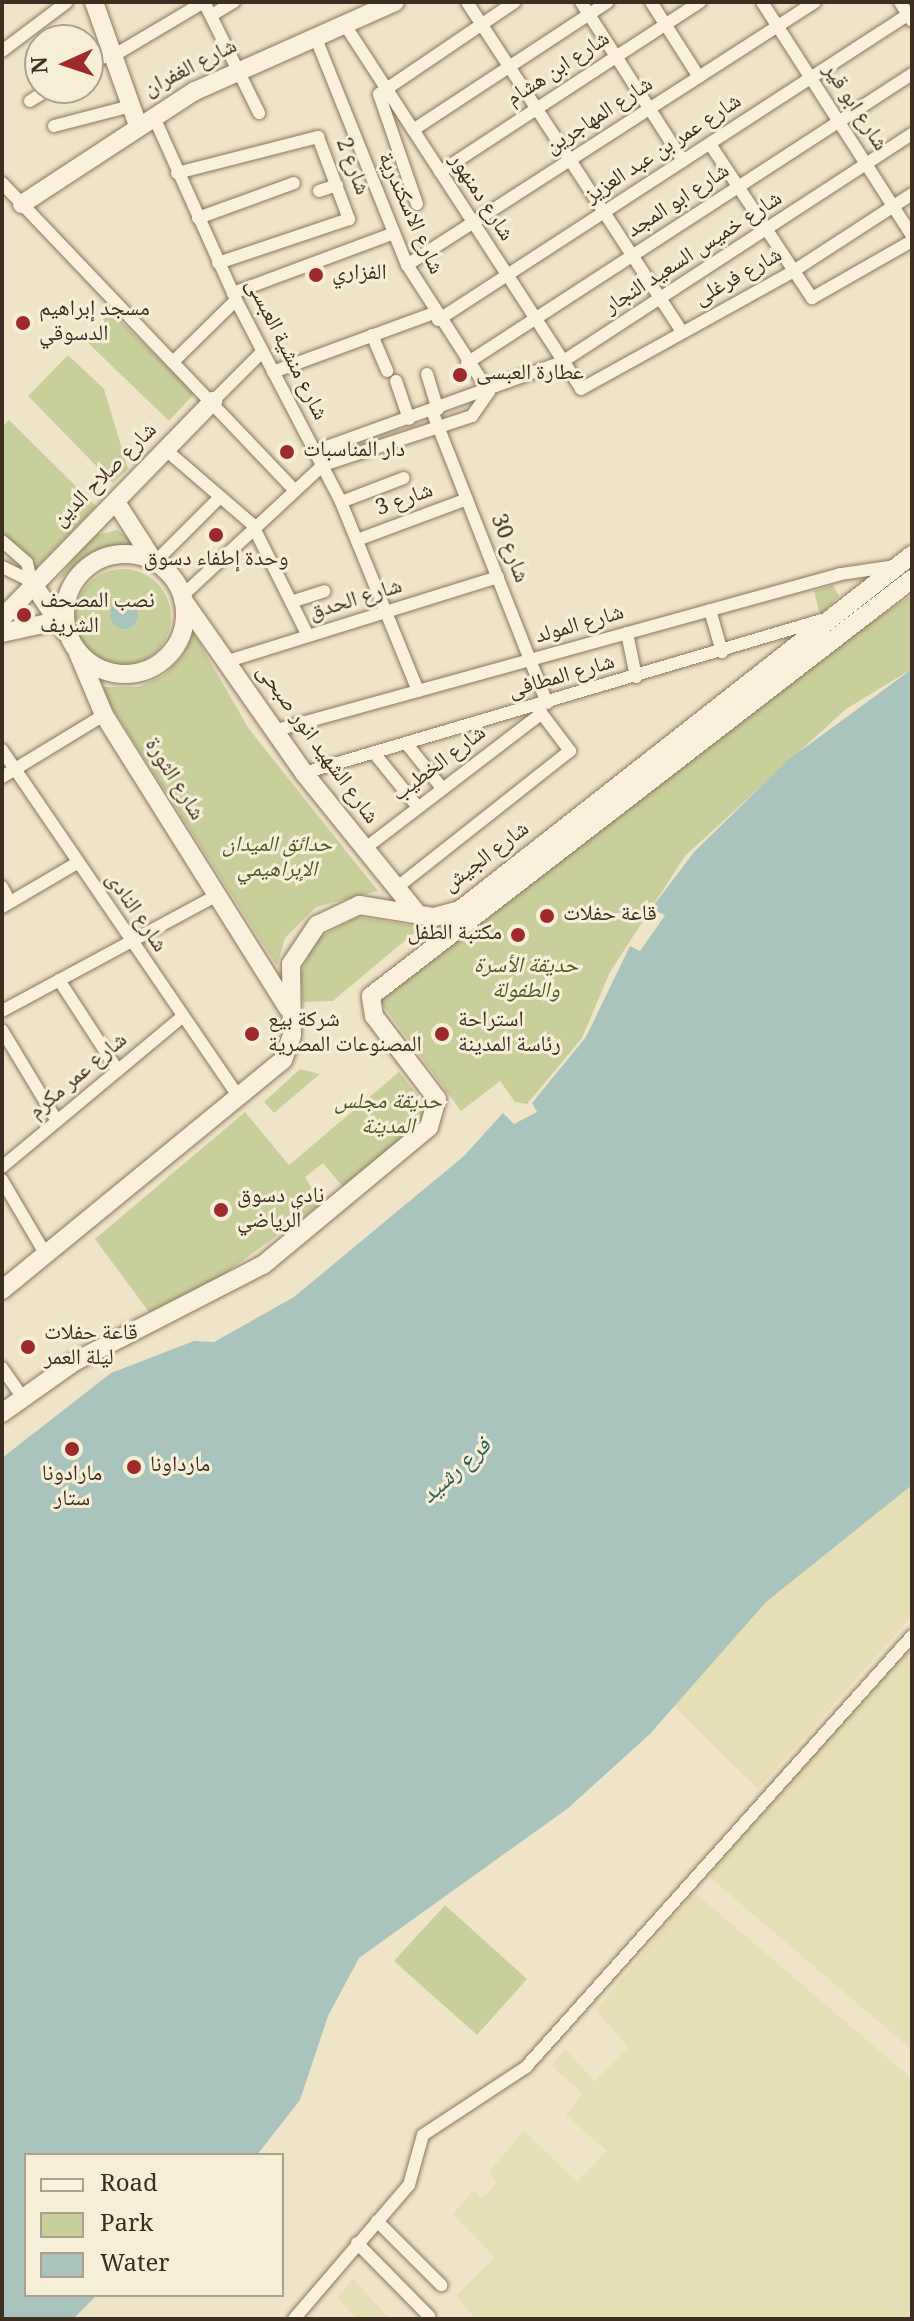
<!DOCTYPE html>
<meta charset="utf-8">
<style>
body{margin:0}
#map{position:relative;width:914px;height:2321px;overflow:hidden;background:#f0e4c8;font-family:Georgia,"Noto Naskh Arabic",serif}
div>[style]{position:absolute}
.farmland>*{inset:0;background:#e6deb5}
.green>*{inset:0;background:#c9cf9b}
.round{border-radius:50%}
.water>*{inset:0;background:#a9c4bc}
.roads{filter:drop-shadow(0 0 2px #8d765c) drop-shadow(0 0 2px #8d765c)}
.street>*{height:12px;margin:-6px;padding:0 6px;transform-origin:6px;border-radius:6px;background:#faf1dc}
.secondary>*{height:18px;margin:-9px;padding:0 9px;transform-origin:9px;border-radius:9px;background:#faf1dc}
.secondary>.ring{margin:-9px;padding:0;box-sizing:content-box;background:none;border:18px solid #faf1dc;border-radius:50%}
.dots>*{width:22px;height:22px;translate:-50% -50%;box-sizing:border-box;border:4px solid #f7eed8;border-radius:50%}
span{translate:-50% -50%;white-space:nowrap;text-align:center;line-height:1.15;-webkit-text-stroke:6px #f7eed8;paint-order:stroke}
.street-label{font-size:22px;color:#3d2e20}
.poi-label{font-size:22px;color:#3d2e20}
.left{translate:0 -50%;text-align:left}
.right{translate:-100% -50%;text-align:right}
.park-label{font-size:22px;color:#4d5a26;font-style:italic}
.water-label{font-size:24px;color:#2f5d5a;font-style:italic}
.frame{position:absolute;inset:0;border:4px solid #3d2e20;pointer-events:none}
.legend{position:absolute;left:24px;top:2153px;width:260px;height:144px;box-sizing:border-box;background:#f7eed8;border:2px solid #ada18e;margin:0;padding:10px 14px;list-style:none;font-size:24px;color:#3d2e20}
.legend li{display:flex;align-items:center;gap:16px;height:40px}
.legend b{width:40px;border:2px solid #ada18e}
.north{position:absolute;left:24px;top:24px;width:80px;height:80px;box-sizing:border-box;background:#f7eed8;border:2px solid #ada18e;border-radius:50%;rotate:267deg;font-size:22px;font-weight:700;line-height:32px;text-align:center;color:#3d2e20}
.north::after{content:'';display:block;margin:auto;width:28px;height:36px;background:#9e2a2b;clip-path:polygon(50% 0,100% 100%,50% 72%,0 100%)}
</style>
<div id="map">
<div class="farmland">
<i style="clip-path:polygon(912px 1485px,912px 1616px,758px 1789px,674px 1706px,766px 1602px)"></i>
<i style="clip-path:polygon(912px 1643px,912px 2050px,708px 1876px)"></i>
<i style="clip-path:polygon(694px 1892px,912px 2079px,912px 2319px,476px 2319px,456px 2296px,495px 2257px,453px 2214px,474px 2190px,482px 2199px,497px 2183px,489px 2172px,524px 2131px,577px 2182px,607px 2151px,566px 2115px,582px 2093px,552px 2066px,565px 2049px,595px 2082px,628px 2047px,596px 2010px)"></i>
<i style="clip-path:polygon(353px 2279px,390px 2319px,357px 2319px,337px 2298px)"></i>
</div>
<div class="green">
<i style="clip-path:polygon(111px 312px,195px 393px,169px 421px,84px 339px)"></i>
<i style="clip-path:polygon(68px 355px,104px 389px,128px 469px,113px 483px,28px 396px)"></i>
<i style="clip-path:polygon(9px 420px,96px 506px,31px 573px,2px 545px,2px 427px)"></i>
<i style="clip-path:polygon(117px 530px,141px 546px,101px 548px,56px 582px,89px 537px)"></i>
<i class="round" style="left:75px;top:569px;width:96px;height:96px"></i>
<i style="clip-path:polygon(833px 585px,839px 596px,820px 615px,814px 591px)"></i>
<i style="clip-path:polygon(912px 595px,912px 669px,846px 709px,685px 856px,610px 972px,582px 1038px,527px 1104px,515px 1102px,500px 1081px,461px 1111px,379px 1000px,825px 653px)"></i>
<i style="clip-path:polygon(193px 632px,249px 729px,378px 891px,316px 907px,285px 938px,277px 966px,99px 687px,138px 687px,163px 676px,182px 657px)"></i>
<i style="clip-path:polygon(358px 917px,421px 927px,333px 1001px,303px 1002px,300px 975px,316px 939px)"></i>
<i style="clip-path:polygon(300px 1069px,320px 1074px,274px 1113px,264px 1102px)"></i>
<i style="clip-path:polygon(399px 1072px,423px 1102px,425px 1120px,343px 1187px,323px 1163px,305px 1177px,321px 1204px,214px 1281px,149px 1312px,95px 1239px,245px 1112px,289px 1165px)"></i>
<i style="clip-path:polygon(445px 1905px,527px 1979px,477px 2035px,394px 1961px)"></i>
</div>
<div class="water">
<i class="round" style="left:110px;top:601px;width:28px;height:28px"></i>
<i style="clip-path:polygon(912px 669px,912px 1485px,766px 1602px,649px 1735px,567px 1809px,359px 1958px,328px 2016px,300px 2100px,257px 2155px,26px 2155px,26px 2295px,97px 2295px,73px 2319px,2px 2319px,2px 1458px,111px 1373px,194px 1341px,214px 1342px,294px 1297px,464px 1156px,503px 1113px,514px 1124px,537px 1112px,532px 1103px,586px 1037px,630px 946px,640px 951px,657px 927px,665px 915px,651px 909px,694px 852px,788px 760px)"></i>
</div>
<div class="roads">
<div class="street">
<i style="left:204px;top:2px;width:124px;rotate:63.6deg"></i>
<i style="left:467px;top:2px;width:394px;rotate:56.9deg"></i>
<i style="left:581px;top:2px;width:189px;rotate:57.3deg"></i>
<i style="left:651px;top:2px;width:89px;rotate:57.4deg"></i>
<i style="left:762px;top:2px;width:278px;rotate:57.3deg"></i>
<i style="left:900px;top:2px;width:22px;rotate:58deg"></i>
<i style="left:212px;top:15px;width:26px;rotate:-31deg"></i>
<i style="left:347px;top:28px;width:430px;rotate:57deg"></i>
<i style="left:581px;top:389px;width:241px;rotate:-29deg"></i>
<i style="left:792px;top:272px;width:143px;rotate:-33deg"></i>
<i style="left:2px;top:51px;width:81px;rotate:-37deg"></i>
<i style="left:113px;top:56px;width:106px;rotate:-30.7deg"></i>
<i style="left:88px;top:66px;width:28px;rotate:-30deg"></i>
<i style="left:30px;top:101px;width:25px;rotate:-32deg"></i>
<i style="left:153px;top:115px;width:203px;rotate:65.8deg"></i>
<i style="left:236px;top:300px;width:228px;rotate:62.5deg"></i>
<i style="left:341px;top:502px;width:204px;rotate:67.8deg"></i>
<i style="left:54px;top:126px;width:80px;rotate:-14.6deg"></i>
<i style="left:413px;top:130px;width:233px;rotate:-33.3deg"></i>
<i style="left:710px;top:144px;width:185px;rotate:56.5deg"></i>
<i style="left:812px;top:298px;width:115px;rotate:-29.7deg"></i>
<i style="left:440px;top:172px;width:311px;rotate:-33.2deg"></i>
<i style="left:177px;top:173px;width:146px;rotate:-14.3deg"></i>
<i style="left:318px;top:137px;width:88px;rotate:69.3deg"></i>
<i style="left:349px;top:219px;width:138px;rotate:161.4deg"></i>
<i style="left:2px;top:183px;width:420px;rotate:46.4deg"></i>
<i style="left:319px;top:191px;width:19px;rotate:-18deg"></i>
<i style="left:417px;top:204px;width:116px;rotate:-109.1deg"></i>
<i style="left:379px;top:94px;width:164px;rotate:-34.1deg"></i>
<i style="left:198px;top:218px;width:102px;rotate:-20deg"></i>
<i style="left:407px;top:265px;width:485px;rotate:-32.8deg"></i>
<i style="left:233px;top:293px;width:170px;rotate:-20.4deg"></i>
<i style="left:438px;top:320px;width:565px;rotate:-33.02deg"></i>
<i style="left:372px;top:335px;width:39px;rotate:67deg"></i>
<i style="left:174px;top:361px;width:87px;rotate:-44.5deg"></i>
<i style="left:467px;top:363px;width:531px;rotate:-33deg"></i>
<i style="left:273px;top:372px;width:171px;rotate:-20.1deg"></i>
<i style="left:427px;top:374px;width:37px;rotate:73deg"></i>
<i style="left:396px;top:381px;width:40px;rotate:71.1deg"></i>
<i style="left:213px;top:401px;width:69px;rotate:-45deg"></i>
<i style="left:432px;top:411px;width:314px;rotate:68.5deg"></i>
<i style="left:166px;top:450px;width:113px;rotate:40.7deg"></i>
<i style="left:252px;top:524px;width:125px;rotate:63.4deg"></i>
<i style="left:315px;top:451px;width:263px;rotate:-19.8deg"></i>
<i style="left:562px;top:362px;width:418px;rotate:-33.1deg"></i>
<i style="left:341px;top:502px;width:67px;rotate:-20.9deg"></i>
<i style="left:357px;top:540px;width:117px;rotate:-20.4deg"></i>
<i style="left:2px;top:541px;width:33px;rotate:41deg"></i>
<i style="left:27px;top:563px;width:18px;rotate:77deg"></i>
<i style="left:31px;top:581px;width:32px;rotate:-154deg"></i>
<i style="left:155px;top:562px;width:92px;rotate:-45deg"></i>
<i style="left:182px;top:596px;width:192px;rotate:-42.9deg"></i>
<i style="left:323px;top:465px;width:157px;rotate:-18.2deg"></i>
<i style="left:472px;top:416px;width:29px;rotate:-55deg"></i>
<i style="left:489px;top:392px;width:151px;rotate:-122.8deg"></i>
<i style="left:407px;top:265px;width:244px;rotate:-111.9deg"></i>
<i style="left:291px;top:602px;width:35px;rotate:-18deg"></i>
<i style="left:710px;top:610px;width:44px;rotate:74.1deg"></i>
<i style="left:627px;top:633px;width:45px;rotate:78.4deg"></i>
<i style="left:225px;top:662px;width:286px;rotate:-17.3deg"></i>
<i style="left:273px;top:731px;width:589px;rotate:-15.45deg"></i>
<i style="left:841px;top:574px;width:56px;rotate:-8.3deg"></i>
<i style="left:406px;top:743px;width:56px;rotate:51.5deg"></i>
<i style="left:2px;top:750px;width:420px;rotate:55.7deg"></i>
<i style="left:374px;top:753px;width:68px;rotate:50.9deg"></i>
<i style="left:304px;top:773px;width:540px;rotate:-16.46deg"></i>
<i style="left:2px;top:777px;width:119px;rotate:-31.3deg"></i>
<i style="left:363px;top:850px;width:225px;rotate:-37.4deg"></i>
<i style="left:2px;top:887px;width:17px;rotate:62deg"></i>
<i style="left:395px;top:889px;width:223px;rotate:-38.3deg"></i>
<i style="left:570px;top:751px;width:56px;rotate:-127.1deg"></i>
<i style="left:2px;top:907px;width:87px;rotate:-30.4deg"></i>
<i style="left:59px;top:980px;width:108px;rotate:57deg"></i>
<i style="left:2px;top:1011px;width:244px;rotate:-28.3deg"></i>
<i style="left:2px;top:1030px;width:106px;rotate:58.9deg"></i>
<i style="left:2px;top:1167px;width:234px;rotate:-39.8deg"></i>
<i style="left:2px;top:1180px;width:87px;rotate:59.6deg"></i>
<i style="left:2px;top:1368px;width:35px;rotate:55deg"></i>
<i style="left:377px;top:2221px;width:91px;rotate:45deg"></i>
<i style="left:357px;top:2243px;width:103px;rotate:45.4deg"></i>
<i style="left:294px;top:2319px;width:177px;rotate:-49.4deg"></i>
<i style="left:409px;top:2185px;width:52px;rotate:-74.4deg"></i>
<i style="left:423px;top:2135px;width:123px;rotate:-33.4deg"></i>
<i style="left:526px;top:2067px;width:579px;rotate:-48.15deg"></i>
</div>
<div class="secondary">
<i style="left:94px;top:2px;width:128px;rotate:70.4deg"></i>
<i style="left:22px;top:204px;width:207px;rotate:-33.2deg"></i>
<i style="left:195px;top:91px;width:219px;rotate:-24deg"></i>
<i style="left:116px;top:502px;width:69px;rotate:57.5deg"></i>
<i class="ring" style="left:65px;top:554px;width:102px;height:102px"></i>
<i style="left:31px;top:581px;width:61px;rotate:56.3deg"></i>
<i style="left:183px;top:600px;width:211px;rotate:55deg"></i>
<i style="left:304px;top:773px;width:180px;rotate:51.1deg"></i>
<i style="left:2px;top:618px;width:303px;rotate:-45.8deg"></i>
<i style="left:2px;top:633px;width:56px;rotate:-12.3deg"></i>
<i style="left:78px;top:653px;width:67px;rotate:67.2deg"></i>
<i style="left:104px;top:715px;width:346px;rotate:57.9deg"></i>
<i style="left:2px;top:1290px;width:363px;rotate:-39.3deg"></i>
<i style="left:283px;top:1060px;width:27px;rotate:-70deg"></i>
<i style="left:292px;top:1035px;width:71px;rotate:-90.8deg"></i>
<i style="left:291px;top:964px;width:47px;rotate:-56.3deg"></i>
<i style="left:317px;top:925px;width:47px;rotate:-25.5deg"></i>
<i style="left:359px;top:905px;width:76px;rotate:9.1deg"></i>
<i style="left:434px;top:917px;width:27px;rotate:-15deg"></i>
<i style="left:460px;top:910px;width:575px;rotate:-38.15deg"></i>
<i style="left:2px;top:1413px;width:88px;rotate:-35.3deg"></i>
<i style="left:74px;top:1362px;width:212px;rotate:-27.2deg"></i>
<i style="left:263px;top:1265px;width:216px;rotate:-39.7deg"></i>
<i style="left:429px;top:1127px;width:29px;rotate:-74deg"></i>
<i style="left:437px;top:1099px;width:104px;rotate:-127.2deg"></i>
<i style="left:374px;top:1016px;width:20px;rotate:-99deg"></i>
<i style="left:371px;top:996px;width:683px;rotate:-37.62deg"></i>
</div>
</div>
<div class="dots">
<i style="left:316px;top:275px;background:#9e2a2b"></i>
<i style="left:23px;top:323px;background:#9e2a2b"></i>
<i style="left:460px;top:375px;background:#9e2a2b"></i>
<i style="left:287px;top:452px;background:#9e2a2b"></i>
<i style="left:216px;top:535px;background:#9e2a2b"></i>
<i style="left:24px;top:615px;background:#9e2a2b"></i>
<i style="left:547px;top:916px;background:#9e2a2b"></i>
<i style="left:518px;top:935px;background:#9e2a2b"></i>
<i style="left:252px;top:1034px;background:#9e2a2b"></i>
<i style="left:442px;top:1034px;background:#9e2a2b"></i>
<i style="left:221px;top:1210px;background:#9e2a2b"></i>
<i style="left:28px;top:1347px;background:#9e2a2b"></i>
<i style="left:72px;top:1449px;background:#9e2a2b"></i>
<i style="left:134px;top:1467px;background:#9e2a2b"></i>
</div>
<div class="street-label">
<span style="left:191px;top:69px;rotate:-27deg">شارع الغفران</span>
<span style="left:559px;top:70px;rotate:-33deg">شارع ابن هشام</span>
<span style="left:854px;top:108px;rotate:57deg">شارع ابو قير</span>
<span style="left:600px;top:117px;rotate:-33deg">شارع المهاجرين</span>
<span style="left:664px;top:150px;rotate:-33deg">شارع عمر بن عبد العزيز</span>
<span style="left:351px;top:167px;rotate:69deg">شارع 2</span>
<span style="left:480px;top:198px;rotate:57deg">شارع دمنهور</span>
<span style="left:679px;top:202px;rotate:-33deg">شارع ابو المجد</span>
<span style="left:409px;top:214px;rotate:66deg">شارع الاسكندرية</span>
<span style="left:694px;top:254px;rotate:-33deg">شارع خميس السعيد النجار</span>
<span style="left:739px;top:278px;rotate:-29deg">شارع فرغلى</span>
<span style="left:285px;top:350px;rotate:63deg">شارع منشية العبسى</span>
<span style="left:106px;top:476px;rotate:-45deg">شارع صلاح الدين</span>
<span style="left:405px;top:501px;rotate:-20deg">شارع 3</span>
<span style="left:508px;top:549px;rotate:69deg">شارع 30</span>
<span style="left:356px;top:601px;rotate:-17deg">شارع الحدق</span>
<span style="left:580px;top:626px;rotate:-16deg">شارع المولد</span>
<span style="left:562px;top:678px;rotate:-16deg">شارع المطافى</span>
<span style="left:316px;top:745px;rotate:54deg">شارع الشهيد انور صبحى</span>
<span style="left:440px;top:765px;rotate:-37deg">شارع الخطيب</span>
<span style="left:173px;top:780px;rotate:58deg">شارع الثورة</span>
<span style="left:487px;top:858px;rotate:-37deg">شارع الجيش</span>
<span style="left:135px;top:913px;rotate:56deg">شارع النادى</span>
<span style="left:79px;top:1077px;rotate:-40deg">شارع عمر مكرم</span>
</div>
<div class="poi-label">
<span class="left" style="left:332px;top:275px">الفزاري</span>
<span class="left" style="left:39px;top:323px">مسجد إبراهيم<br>الدسوقي</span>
<span class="left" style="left:476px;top:375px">عطارة العبسى</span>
<span class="left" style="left:303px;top:452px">دار المناسبات</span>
<span style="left:216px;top:561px">وحدة إطفاء دسوق</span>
<span class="left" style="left:40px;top:615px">نصب المصحف<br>الشريف</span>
<span class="left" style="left:563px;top:916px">قاعة حفلات</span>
<span class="right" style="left:502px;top:935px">مكتبة الطفل</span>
<span class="left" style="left:268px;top:1034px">شركة بيع<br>المصنوعات المصرية</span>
<span class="left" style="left:458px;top:1034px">استراحة<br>رئاسة المدينة</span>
<span class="left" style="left:237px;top:1210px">نادي دسوق<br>الرياضي</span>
<span class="left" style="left:44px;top:1347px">قاعة حفلات<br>ليلة العمر</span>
<span class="left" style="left:150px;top:1467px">مارداونا</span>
<span style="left:72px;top:1488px">مارادونا<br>ستار</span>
</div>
<div class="park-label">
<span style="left:277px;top:859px">حدائق الميدان<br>الإبراهيمي</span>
<span style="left:526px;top:980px">حديقة الأسرة<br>والطفولة</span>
<span style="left:388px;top:1116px">حديقة مجلس<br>المدينة</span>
</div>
<div class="water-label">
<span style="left:457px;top:1472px;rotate:-42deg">فرع رشيد</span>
</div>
<div class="frame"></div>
<ul class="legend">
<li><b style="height:10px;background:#faf1dc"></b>Road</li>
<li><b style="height:22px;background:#c9cf9b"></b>Park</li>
<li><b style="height:22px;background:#a9c4bc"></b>Water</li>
</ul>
<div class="north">N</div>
</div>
